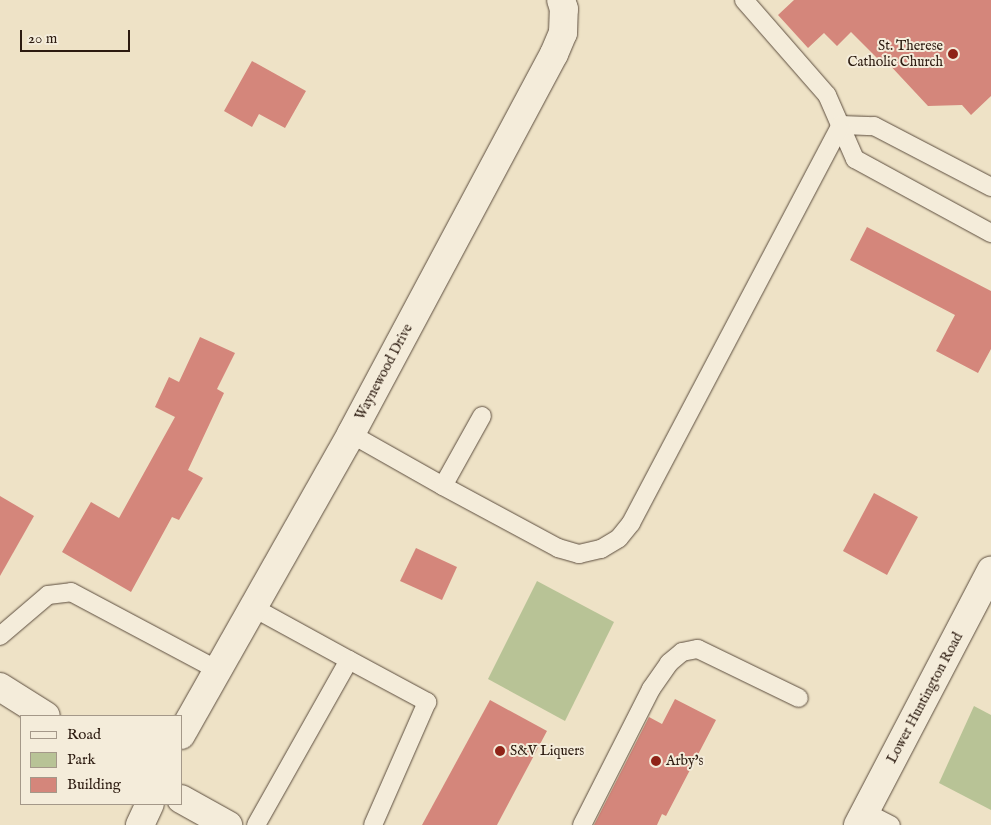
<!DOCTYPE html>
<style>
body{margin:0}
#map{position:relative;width:991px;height:825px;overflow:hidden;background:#eee2c6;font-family:"IM FELL English",serif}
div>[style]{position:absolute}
.green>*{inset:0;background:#b8c396}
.building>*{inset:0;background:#d4867b}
.roads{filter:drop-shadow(0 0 1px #5c4d3e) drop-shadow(0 0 1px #5c4d3e)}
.lane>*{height:18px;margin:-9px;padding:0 9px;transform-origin:9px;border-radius:9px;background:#f4ecda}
.street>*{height:28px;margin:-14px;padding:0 14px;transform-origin:14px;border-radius:14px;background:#f4ecda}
.secondary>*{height:28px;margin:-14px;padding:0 14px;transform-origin:14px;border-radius:14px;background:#f4ecda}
.dots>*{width:14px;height:14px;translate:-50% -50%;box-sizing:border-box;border:2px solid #f4ecda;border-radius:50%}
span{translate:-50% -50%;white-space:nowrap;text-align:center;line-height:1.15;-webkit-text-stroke:4px #f4ecda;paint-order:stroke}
.poi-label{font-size:14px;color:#2c1b10}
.right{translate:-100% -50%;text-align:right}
.left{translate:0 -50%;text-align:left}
.street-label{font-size:14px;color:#2c1b10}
.legend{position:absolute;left:20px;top:715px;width:162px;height:90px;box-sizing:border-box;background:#f4ecda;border:1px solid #a49889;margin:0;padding:6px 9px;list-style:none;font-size:15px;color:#2c1b10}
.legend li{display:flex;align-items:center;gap:10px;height:25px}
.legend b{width:25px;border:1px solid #a49889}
.scale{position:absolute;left:20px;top:30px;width:110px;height:22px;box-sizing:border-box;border:2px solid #2c1b10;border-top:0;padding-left:6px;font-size:15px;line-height:18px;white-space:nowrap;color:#2c1b10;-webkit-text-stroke:4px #f4ecda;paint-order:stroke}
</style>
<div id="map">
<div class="green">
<i style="clip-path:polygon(537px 581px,614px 622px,565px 721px,488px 679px)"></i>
<i style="clip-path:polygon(974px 706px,991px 715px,991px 810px,939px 783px)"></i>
</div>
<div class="building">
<i style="clip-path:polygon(794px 0,991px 0,991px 96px,971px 115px,962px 105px,928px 106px,886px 61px,883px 64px,851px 32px,837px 46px,824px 33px,808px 48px,778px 15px)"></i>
<i style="clip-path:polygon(252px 61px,306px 91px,285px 128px,259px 114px,252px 127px,224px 111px)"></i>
<i style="clip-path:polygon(867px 227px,991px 291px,991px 349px,978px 373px,936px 351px,955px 315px,850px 260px)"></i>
<i style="clip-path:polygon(200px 337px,235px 353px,217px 389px,224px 393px,188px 470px,203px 478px,179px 520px,172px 517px,131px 592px,62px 552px,91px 502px,119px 518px,175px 417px,155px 407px,169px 377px,179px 382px)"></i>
<i style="clip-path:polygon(874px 493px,918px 517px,887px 575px,843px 551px)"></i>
<i style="clip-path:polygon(0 496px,34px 516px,0 576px)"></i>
<i style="clip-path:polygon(416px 548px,457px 567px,442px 600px,400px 581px)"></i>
<i style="clip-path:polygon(675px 699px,716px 720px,666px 816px,662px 814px,657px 825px,594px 825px,649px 717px,662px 724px)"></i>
<i style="clip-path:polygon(490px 700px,547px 731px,497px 825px,422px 825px)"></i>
</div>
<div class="roads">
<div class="lane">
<i style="left:744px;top:0;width:126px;rotate:48.9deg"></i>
<i style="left:827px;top:95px;width:70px;rotate:66.4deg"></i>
<i style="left:855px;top:159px;width:155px;rotate:28.6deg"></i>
<i style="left:841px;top:125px;width:33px;rotate:2deg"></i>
<i style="left:874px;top:126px;width:132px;rotate:27.5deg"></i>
<i style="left:351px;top:434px;width:106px;rotate:29.5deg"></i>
<i style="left:443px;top:486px;width:80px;rotate:-60.9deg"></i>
<i style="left:443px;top:486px;width:131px;rotate:28.3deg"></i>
<i style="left:558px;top:548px;width:22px;rotate:16deg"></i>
<i style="left:579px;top:554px;width:23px;rotate:-13deg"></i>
<i style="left:601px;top:549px;width:21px;rotate:-31deg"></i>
<i style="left:619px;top:538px;width:19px;rotate:-51deg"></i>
<i style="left:631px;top:523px;width:450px;rotate:-62.2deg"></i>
<i style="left:254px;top:608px;width:108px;rotate:28.7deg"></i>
<i style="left:349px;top:660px;width:189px;rotate:119.4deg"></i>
<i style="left:0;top:636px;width:63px;rotate:-40.5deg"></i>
<i style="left:48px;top:595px;width:23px;rotate:-7deg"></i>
<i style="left:71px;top:592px;width:166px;rotate:28deg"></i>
<i style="left:349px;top:660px;width:89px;rotate:28.3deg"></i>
<i style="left:427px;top:702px;width:134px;rotate:113.7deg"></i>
<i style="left:865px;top:812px;width:29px;rotate:27deg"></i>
<i style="left:582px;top:825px;width:153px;rotate:-63.1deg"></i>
<i style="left:651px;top:689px;width:32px;rotate:-55deg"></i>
<i style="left:669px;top:663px;width:17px;rotate:-40deg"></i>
<i style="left:682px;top:652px;width:16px;rotate:-11deg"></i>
<i style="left:698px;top:649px;width:112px;rotate:25.9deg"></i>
</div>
<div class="street">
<i style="left:181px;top:735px;width:346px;rotate:-60.5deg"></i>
<i style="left:351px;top:434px;width:431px;rotate:-61.9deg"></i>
<i style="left:554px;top:54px;width:23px;rotate:-67deg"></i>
<i style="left:563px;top:33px;width:24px;rotate:-88deg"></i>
<i style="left:564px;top:9px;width:9px;rotate:-108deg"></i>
<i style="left:140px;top:825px;width:23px;rotate:-65deg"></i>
</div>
<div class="secondary">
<i style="left:0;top:687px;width:54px;rotate:32.2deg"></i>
<i style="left:181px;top:799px;width:54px;rotate:29deg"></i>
<i style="left:858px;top:825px;width:287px;rotate:-62.4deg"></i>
</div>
</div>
<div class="dots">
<i style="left:953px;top:54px;background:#8f2418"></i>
<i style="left:500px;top:751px;background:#8f2418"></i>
<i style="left:656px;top:761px;background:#8f2418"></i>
</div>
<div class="poi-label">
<span class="right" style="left:943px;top:54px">St. Therese<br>Catholic Church</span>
<span class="left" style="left:510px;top:751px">S&amp;V Liquers</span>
<span class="left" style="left:666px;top:761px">Arby's</span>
</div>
<div class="street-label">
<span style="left:384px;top:372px;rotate:-62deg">Waynewood Drive</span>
<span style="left:925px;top:698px;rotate:-62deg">Lower Huntington Road</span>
</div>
<ul class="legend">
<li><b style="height:6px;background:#f4ecda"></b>Road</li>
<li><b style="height:14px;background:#b8c396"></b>Park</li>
<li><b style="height:14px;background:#d4867b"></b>Building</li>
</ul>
<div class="scale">20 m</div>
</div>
